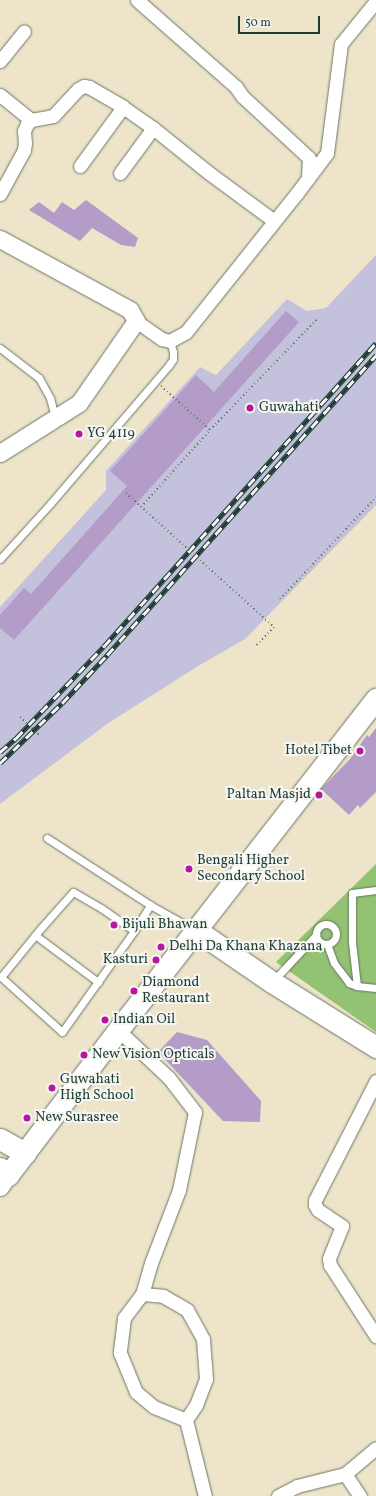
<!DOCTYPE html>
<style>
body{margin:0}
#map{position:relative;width:376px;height:1496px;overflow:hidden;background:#eee4c9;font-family:Vollkorn,serif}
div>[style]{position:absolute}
.industrial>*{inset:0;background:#c3c1db}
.green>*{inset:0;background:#93c372}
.building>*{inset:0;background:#b39cc8}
.path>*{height:2px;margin-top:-1px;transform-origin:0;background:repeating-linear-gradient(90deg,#677768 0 1px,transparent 0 4px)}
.roads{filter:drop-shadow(0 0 1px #677768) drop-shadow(0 0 1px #677768)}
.service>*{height:7px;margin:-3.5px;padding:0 3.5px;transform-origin:3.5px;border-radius:3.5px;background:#fff}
.service>.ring{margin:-3.5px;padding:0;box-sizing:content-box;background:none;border:7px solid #fff;border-radius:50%}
.minor>*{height:13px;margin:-6.5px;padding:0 6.5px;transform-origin:6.5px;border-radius:6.5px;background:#fff}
.tertiary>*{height:17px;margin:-8.5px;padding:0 8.5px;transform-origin:8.5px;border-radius:8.5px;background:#fff}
.primary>*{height:21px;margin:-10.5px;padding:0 10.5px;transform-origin:10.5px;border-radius:10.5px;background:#fff}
.rail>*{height:4.5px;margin-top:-2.25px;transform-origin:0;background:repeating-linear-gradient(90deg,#f6f6f2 0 9px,#1f3d34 0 18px);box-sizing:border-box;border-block:1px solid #1f3d34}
.path-bridge>*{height:2px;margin-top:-1px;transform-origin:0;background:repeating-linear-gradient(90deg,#677768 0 1px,transparent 0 4px)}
.dots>*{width:11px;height:11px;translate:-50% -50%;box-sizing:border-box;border:2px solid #f6f6f2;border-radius:50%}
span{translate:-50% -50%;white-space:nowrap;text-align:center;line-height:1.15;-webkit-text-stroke:4px #f6f6f2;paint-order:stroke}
.poi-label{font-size:14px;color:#1f3d34}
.left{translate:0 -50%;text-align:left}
.right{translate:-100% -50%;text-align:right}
.scale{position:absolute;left:238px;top:16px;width:82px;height:18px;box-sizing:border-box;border:2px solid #1f3d34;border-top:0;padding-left:5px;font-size:12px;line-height:14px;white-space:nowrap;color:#1f3d34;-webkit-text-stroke:3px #f6f6f2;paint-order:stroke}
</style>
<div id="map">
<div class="industrial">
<i style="clip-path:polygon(376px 255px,376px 505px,245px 639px,198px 666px,107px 724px,0 804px,0 607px,106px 490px,106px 471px,200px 367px,216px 375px,287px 299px,307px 311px,326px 308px)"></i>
</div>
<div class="green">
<i style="clip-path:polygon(376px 864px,376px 1032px,276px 962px)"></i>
</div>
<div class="building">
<i style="clip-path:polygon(86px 200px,138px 238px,135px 247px,121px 245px,92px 228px,80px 241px,29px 210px,39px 202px,54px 213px,62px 202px,74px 210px)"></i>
<i style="clip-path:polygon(286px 311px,299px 322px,14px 640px,0 628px,0 615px,24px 588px,31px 594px,127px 486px,110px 471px,196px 375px,214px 392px)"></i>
<i style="clip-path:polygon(376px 728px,376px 792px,360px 808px,358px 805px,349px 815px,321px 789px,350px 759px,367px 735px,369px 737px)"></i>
<i style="clip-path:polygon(177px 1032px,207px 1040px,261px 1101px,260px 1122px,223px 1121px,158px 1052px)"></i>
</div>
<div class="path">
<i style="left:161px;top:386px;width:66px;rotate:41.9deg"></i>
<i style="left:210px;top:430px;width:156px;rotate:-46deg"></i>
<i style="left:141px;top:507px;width:103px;rotate:-48.1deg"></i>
<i style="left:280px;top:599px;width:140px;rotate:-46.7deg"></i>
<i style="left:20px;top:717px;width:25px;rotate:43deg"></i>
<i style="left:38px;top:734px;width:3px;rotate:18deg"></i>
</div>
<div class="roads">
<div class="service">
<i style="left:0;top:348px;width:49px;rotate:37.6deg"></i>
<i style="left:39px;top:378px;width:23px;rotate:61deg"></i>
<i style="left:50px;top:398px;width:20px;rotate:75deg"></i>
<i style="left:0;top:559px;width:74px;rotate:-47.7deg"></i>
<i style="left:50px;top:504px;width:183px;rotate:-49.4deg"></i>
<i style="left:169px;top:365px;width:7px;rotate:-56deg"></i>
<i style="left:173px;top:359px;width:7px;rotate:-90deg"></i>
<i style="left:173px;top:352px;width:11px;rotate:-105deg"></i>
<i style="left:47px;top:838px;width:123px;rotate:33deg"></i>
<i style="left:150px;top:905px;width:51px;rotate:29.1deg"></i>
<i class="ring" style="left:316px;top:924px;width:13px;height:13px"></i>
<i style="left:134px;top:931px;width:40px;rotate:-145.1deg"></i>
<i style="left:101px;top:908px;width:32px;rotate:-150deg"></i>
<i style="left:73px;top:892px;width:48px;rotate:131.6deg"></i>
<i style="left:41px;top:928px;width:63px;rotate:129.2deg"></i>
<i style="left:1px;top:977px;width:82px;rotate:42deg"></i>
<i style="left:62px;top:1032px;width:124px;rotate:-54.5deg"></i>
<i style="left:134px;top:931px;width:31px;rotate:-58deg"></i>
<i style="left:35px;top:935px;width:79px;rotate:36.7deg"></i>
<i style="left:327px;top:944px;width:20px;rotate:70deg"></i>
<i style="left:334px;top:963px;width:25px;rotate:53deg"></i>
<i style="left:349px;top:983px;width:9px;rotate:21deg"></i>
<i style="left:357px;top:986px;width:19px;rotate:6deg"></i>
<i style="left:274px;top:980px;width:62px;rotate:-47deg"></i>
<i style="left:357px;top:986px;width:44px;rotate:-96.5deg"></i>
<i style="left:352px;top:942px;width:49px;rotate:-90deg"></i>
<i style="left:352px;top:893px;width:24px;rotate:-7deg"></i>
</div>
<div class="minor">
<i style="left:137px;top:0;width:132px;rotate:41.3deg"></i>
<i style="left:236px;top:87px;width:11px;rotate:56deg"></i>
<i style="left:242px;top:96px;width:91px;rotate:42.8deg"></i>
<i style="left:309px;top:158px;width:21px;rotate:93deg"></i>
<i style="left:0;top:61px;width:38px;rotate:-51deg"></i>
<i style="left:0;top:95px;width:40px;rotate:39deg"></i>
<i style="left:80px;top:166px;width:73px;rotate:-53.9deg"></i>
<i style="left:120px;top:173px;width:56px;rotate:-53.7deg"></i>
<i style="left:0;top:194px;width:50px;rotate:-61.4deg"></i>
<i style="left:24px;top:150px;width:7px;rotate:-82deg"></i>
<i style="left:25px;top:143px;width:12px;rotate:-95deg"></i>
<i style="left:24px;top:131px;width:8px;rotate:-67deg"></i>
<i style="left:27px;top:124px;width:6px;rotate:-45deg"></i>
<i style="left:31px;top:120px;width:22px;rotate:-10deg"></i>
<i style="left:53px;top:116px;width:37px;rotate:-47deg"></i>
<i style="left:78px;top:89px;width:7px;rotate:-27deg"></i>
<i style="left:84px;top:86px;width:5px;rotate:11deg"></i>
<i style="left:89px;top:87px;width:39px;rotate:30deg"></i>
<i style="left:123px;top:107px;width:37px;rotate:35deg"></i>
<i style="left:153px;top:128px;width:72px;rotate:38.8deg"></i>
<i style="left:209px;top:173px;width:81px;rotate:36.4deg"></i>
<i style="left:136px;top:321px;width:32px;rotate:35deg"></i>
<i style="left:162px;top:339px;width:8px;rotate:14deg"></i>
<i style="left:170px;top:341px;width:18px;rotate:-29deg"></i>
<i style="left:186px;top:332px;width:178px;rotate:-51.4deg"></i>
<i style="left:297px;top:193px;width:50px;rotate:-53.1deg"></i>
<i style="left:327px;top:153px;width:110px;rotate:-82.7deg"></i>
<i style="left:341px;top:44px;width:55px;rotate:-50.9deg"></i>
<i style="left:118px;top:1030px;width:70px;rotate:43.3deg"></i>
<i style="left:169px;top:1078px;width:43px;rotate:52.6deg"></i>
<i style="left:195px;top:1112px;width:80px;rotate:101.6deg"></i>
<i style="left:179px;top:1190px;width:78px;rotate:111deg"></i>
<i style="left:151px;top:1263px;width:32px;rotate:106deg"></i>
<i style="left:142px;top:1294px;width:30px;rotate:127deg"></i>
<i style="left:124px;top:1318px;width:35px;rotate:97deg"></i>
<i style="left:120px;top:1353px;width:42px;rotate:67.7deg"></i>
<i style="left:136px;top:1392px;width:23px;rotate:40deg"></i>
<i style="left:154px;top:1407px;width:35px;rotate:22deg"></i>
<i style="left:186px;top:1420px;width:78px;rotate:76deg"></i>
<i style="left:376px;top:1081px;width:134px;rotate:117.1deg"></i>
<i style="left:315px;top:1200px;width:5px;rotate:90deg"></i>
<i style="left:315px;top:1205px;width:6px;rotate:59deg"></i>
<i style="left:318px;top:1210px;width:29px;rotate:34deg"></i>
<i style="left:342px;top:1226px;width:35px;rotate:112deg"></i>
<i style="left:329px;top:1259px;width:6px;rotate:81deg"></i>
<i style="left:330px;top:1265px;width:85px;rotate:57.1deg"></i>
<i style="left:142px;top:1294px;width:21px;rotate:5deg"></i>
<i style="left:163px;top:1296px;width:28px;rotate:30deg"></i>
<i style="left:187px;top:1310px;width:33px;rotate:61deg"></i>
<i style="left:203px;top:1339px;width:40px;rotate:85.7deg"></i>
<i style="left:206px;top:1379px;width:28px;rotate:111deg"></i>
<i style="left:196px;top:1405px;width:18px;rotate:124deg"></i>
<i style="left:345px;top:1474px;width:40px;rotate:-40deg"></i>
<i style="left:278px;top:1496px;width:21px;rotate:-28deg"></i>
<i style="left:297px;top:1486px;width:49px;rotate:-14deg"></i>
<i style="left:345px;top:1474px;width:27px;rotate:56deg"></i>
</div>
<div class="tertiary">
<i style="left:0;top:239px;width:148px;rotate:28.6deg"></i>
<i style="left:130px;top:310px;width:13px;rotate:61deg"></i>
<i style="left:0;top:453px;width:93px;rotate:-32.3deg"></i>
<i style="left:79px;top:403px;width:100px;rotate:-55.2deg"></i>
<i style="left:0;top:1187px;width:14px;rotate:-56deg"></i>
</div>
<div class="primary">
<i style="left:196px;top:930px;width:92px;rotate:34.4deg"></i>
<i style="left:272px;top:982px;width:123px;rotate:32deg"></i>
<i style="left:0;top:1139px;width:29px;rotate:29deg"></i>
<i style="left:0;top:1168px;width:11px;rotate:41deg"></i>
<i style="left:8px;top:1175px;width:182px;rotate:-52.8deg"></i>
<i style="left:118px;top:1030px;width:420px;rotate:-52.1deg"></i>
</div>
</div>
<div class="rail">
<i style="left:0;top:752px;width:21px;rotate:-41deg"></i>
<i style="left:16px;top:738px;width:127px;rotate:-46.3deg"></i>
<i style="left:104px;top:646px;width:407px;rotate:-48.1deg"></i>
<i style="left:0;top:763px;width:86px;rotate:-44.1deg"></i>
<i style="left:62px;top:703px;width:66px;rotate:-46.8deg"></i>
<i style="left:107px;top:655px;width:403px;rotate:-48.1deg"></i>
</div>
<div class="path-bridge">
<i style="left:126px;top:493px;width:200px;rotate:42.2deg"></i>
<i style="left:274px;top:627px;width:28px;rotate:134deg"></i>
</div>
<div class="dots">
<i style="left:250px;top:408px;background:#b5179e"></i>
<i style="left:79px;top:434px;background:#b5179e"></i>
<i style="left:360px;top:751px;background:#b5179e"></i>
<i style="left:319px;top:795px;background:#b5179e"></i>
<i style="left:189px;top:869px;background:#b5179e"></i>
<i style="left:114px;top:925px;background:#b5179e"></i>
<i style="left:161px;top:947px;background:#b5179e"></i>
<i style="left:156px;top:960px;background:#b5179e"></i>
<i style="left:134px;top:991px;background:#b5179e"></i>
<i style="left:105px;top:1020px;background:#b5179e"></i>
<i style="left:84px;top:1055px;background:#b5179e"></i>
<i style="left:52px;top:1088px;background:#b5179e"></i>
<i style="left:27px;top:1118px;background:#b5179e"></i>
</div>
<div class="poi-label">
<span class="left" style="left:259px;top:408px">Guwahati</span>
<span class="left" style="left:87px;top:434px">YG 4119</span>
<span class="right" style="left:352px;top:751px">Hotel Tibet</span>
<span class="right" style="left:311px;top:795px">Paltan Masjid</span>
<span class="left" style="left:197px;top:869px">Bengali Higher<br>Secondary School</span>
<span class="left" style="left:122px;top:925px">Bijuli Bhawan</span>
<span class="left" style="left:169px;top:947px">Delhi Da Khana Khazana</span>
<span class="right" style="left:148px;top:960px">Kasturi</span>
<span class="left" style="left:142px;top:991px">Diamond<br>Restaurant</span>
<span class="left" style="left:113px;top:1020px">Indian Oil</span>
<span class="left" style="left:92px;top:1055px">New Vision Opticals</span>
<span class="left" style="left:60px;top:1088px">Guwahati<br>High School</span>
<span class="left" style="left:35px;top:1118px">New Surasree</span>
</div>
<div class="scale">50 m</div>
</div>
